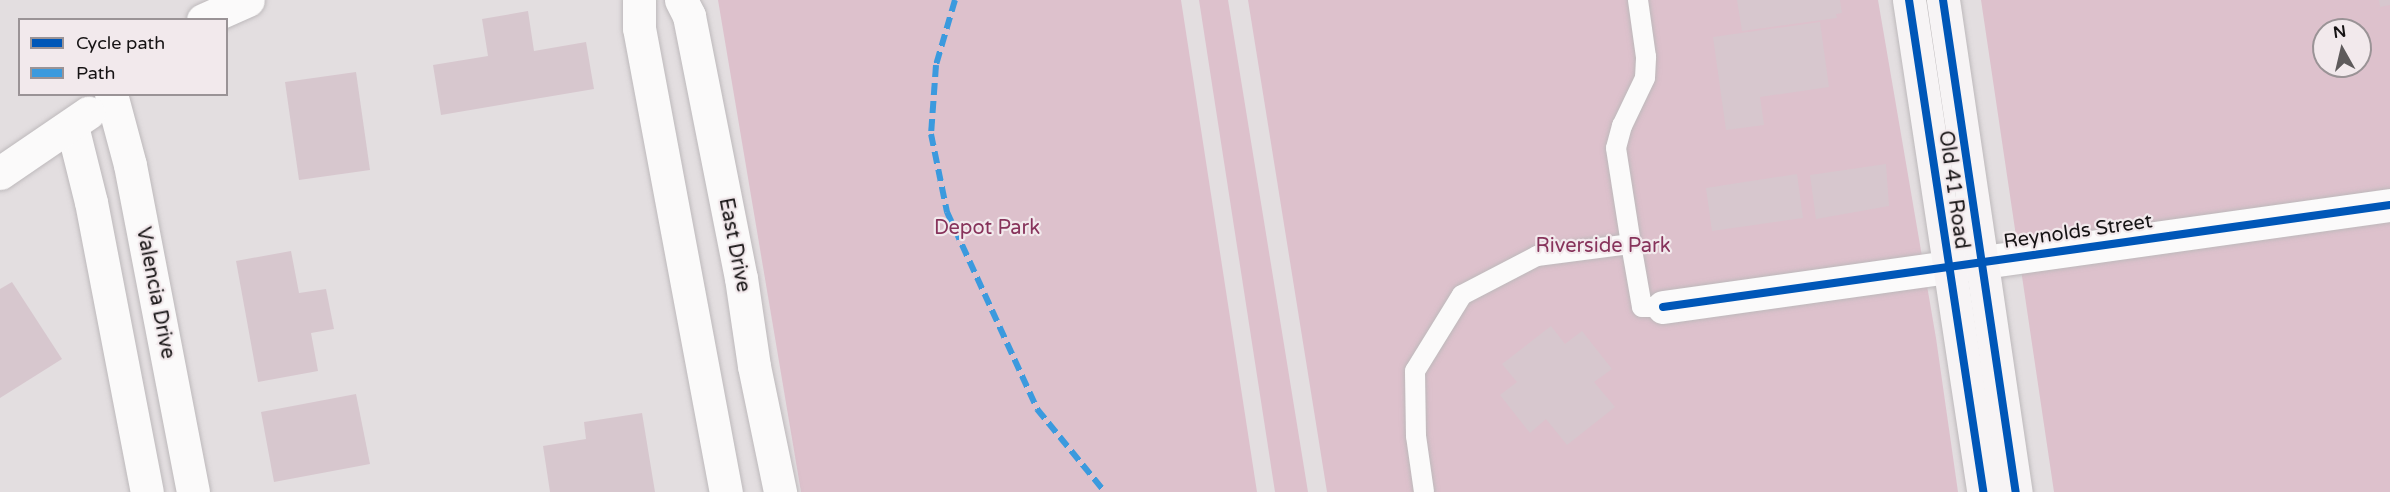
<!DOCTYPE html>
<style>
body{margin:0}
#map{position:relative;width:2390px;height:492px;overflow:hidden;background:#e3dee0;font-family:"Varela Round",sans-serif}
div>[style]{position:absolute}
.green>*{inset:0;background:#ddc1cc}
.building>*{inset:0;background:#d7c7ce}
.roads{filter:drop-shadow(0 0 2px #bdb9bb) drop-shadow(0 0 2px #bdb9bb)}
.lane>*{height:20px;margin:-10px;padding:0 10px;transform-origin:10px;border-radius:10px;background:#fbfafa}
.street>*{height:33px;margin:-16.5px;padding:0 16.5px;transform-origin:16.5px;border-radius:16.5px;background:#fbfafa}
.secondary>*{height:33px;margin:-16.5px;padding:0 16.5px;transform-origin:16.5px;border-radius:16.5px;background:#f7f4f5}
.quiet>*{height:6px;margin-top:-3px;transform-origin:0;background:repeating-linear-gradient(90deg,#3b9ade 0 12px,transparent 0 18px)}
.cycleway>*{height:8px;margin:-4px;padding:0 4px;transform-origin:4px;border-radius:4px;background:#0057b8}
span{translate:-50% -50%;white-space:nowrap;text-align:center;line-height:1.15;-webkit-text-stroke:4.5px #f2e9ec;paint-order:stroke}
.street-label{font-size:20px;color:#161314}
.park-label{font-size:20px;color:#87335b}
.legend{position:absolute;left:18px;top:18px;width:210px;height:78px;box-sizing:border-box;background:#f2e9ec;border:2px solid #9a9396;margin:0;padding:8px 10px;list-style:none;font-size:18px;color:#161314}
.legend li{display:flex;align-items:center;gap:12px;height:30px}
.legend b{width:30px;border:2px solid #9a9396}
.north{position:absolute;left:2312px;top:18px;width:60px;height:60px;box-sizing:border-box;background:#f2e9ec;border:2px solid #9a9396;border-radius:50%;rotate:352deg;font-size:16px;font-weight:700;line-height:24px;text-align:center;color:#161314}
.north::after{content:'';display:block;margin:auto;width:21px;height:27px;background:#5e5a5b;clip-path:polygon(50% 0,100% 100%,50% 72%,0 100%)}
</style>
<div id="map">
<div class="green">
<i style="clip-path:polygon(718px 0,1181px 0,1257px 492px,801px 492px)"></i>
<i style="clip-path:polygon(1199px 0,1228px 0,1308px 492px,1275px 492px)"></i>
<i style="clip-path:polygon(1248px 0,1878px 0,1936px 338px,1958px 492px,1327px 492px)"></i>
<i style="clip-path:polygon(evenodd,1981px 0,2390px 0,2390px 492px,2054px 492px,1981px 0,2324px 30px,2360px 30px,2360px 66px,2324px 66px,2324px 30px)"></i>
</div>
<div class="building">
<i style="clip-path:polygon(1737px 0,1840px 0,1842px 13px,1836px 14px,1837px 18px,1742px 31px)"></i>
<i style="clip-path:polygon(2379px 0,2390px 0,2390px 5px,2380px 7px)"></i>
<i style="clip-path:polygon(528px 11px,534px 51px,586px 42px,594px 89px,441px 115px,433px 65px,488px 56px,482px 19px)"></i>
<i style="clip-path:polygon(1820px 22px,1829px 87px,1760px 97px,1764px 125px,1726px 130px,1713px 37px)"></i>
<i style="clip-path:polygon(356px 72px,370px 170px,299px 180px,285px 82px)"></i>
<i style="clip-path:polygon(1886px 164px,1889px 206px,1816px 219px,1810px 175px)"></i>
<i style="clip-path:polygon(1797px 174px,1803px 218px,1712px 231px,1706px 188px)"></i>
<i style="clip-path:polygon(291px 251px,299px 293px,326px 289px,334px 329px,311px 333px,318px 371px,258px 382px,236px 261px)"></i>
<i style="clip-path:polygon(12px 282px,62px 359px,0 398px,0 289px)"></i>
<i style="clip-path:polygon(1551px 326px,1565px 344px,1582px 331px,1612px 369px,1594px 382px,1615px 407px,1567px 445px,1546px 419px,1530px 433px,1500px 395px,1517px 382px,1502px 364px)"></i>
<i style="clip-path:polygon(356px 394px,370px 464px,274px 482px,261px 412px)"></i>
<i style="clip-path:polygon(642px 413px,655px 492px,550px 492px,543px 446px,586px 439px,584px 422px)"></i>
</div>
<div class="roads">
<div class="lane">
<i style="left:1631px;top:244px;width:97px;rotate:-98.9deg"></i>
<i style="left:1616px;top:148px;width:23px;rotate:-75deg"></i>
<i style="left:1622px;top:126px;width:53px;rotate:-64.4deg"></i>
<i style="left:1645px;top:78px;width:21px;rotate:-87deg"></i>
<i style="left:1646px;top:57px;width:58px;rotate:-98deg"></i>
<i style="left:1424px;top:492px;width:57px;rotate:-98.1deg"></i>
<i style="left:1416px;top:436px;width:65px;rotate:-90.9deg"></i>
<i style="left:1415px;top:371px;width:89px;rotate:-58.3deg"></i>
<i style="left:1462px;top:295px;width:85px;rotate:-27.5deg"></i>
<i style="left:1537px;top:256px;width:95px;rotate:-7.3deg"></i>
<i style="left:1631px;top:244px;width:64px;rotate:80.1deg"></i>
<i style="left:1642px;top:307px;width:21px"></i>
</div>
<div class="street">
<i style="left:639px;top:0;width:28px;rotate:90deg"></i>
<i style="left:639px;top:28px;width:472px;rotate:79.4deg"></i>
<i style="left:681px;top:0;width:18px;rotate:63deg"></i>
<i style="left:689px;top:16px;width:267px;rotate:78.8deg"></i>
<i style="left:741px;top:278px;width:89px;rotate:81.6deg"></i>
<i style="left:754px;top:366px;width:129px;rotate:78.3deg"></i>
<i style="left:203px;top:20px;width:49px;rotate:-24deg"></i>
<i style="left:111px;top:94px;width:73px;rotate:75deg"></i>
<i style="left:130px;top:165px;width:333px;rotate:79.1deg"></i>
<i style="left:72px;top:126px;width:78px;rotate:76deg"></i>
<i style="left:91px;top:202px;width:295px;rotate:79.1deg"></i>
<i style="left:0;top:173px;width:107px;rotate:-34.3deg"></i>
<i style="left:1663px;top:307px;width:734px;rotate:-7.99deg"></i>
</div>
<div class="secondary">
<i style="left:1909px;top:0;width:498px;rotate:81.4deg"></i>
<i style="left:1943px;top:0;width:497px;rotate:81.6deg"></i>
</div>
</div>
<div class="quiet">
<i style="left:955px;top:0;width:68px;rotate:106.3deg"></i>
<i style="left:936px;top:65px;width:69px;rotate:94.1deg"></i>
<i style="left:931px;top:134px;width:80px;rotate:78.4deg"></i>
<i style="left:947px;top:212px;width:217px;rotate:65.4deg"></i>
<i style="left:1037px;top:409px;width:107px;rotate:50.7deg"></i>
</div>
<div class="cycleway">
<i style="left:1909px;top:0;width:498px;rotate:81.4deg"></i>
<i style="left:1943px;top:0;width:497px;rotate:81.6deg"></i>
<i style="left:1663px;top:307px;width:734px;rotate:-7.99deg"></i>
</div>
<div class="street-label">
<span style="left:1953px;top:190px;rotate:82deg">Old 41 Road</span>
<span style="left:2078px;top:232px;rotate:-8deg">Reynolds Street</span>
<span style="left:734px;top:245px;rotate:79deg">East Drive</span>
<span style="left:155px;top:293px;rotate:79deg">Valencia Drive</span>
</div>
<div class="park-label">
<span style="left:987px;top:228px">Depot Park</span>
<span style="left:1603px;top:246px">Riverside Park</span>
</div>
<ul class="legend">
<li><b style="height:8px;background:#0057b8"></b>Cycle path</li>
<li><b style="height:8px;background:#3b9ade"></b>Path</li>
</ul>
<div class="north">N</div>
</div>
